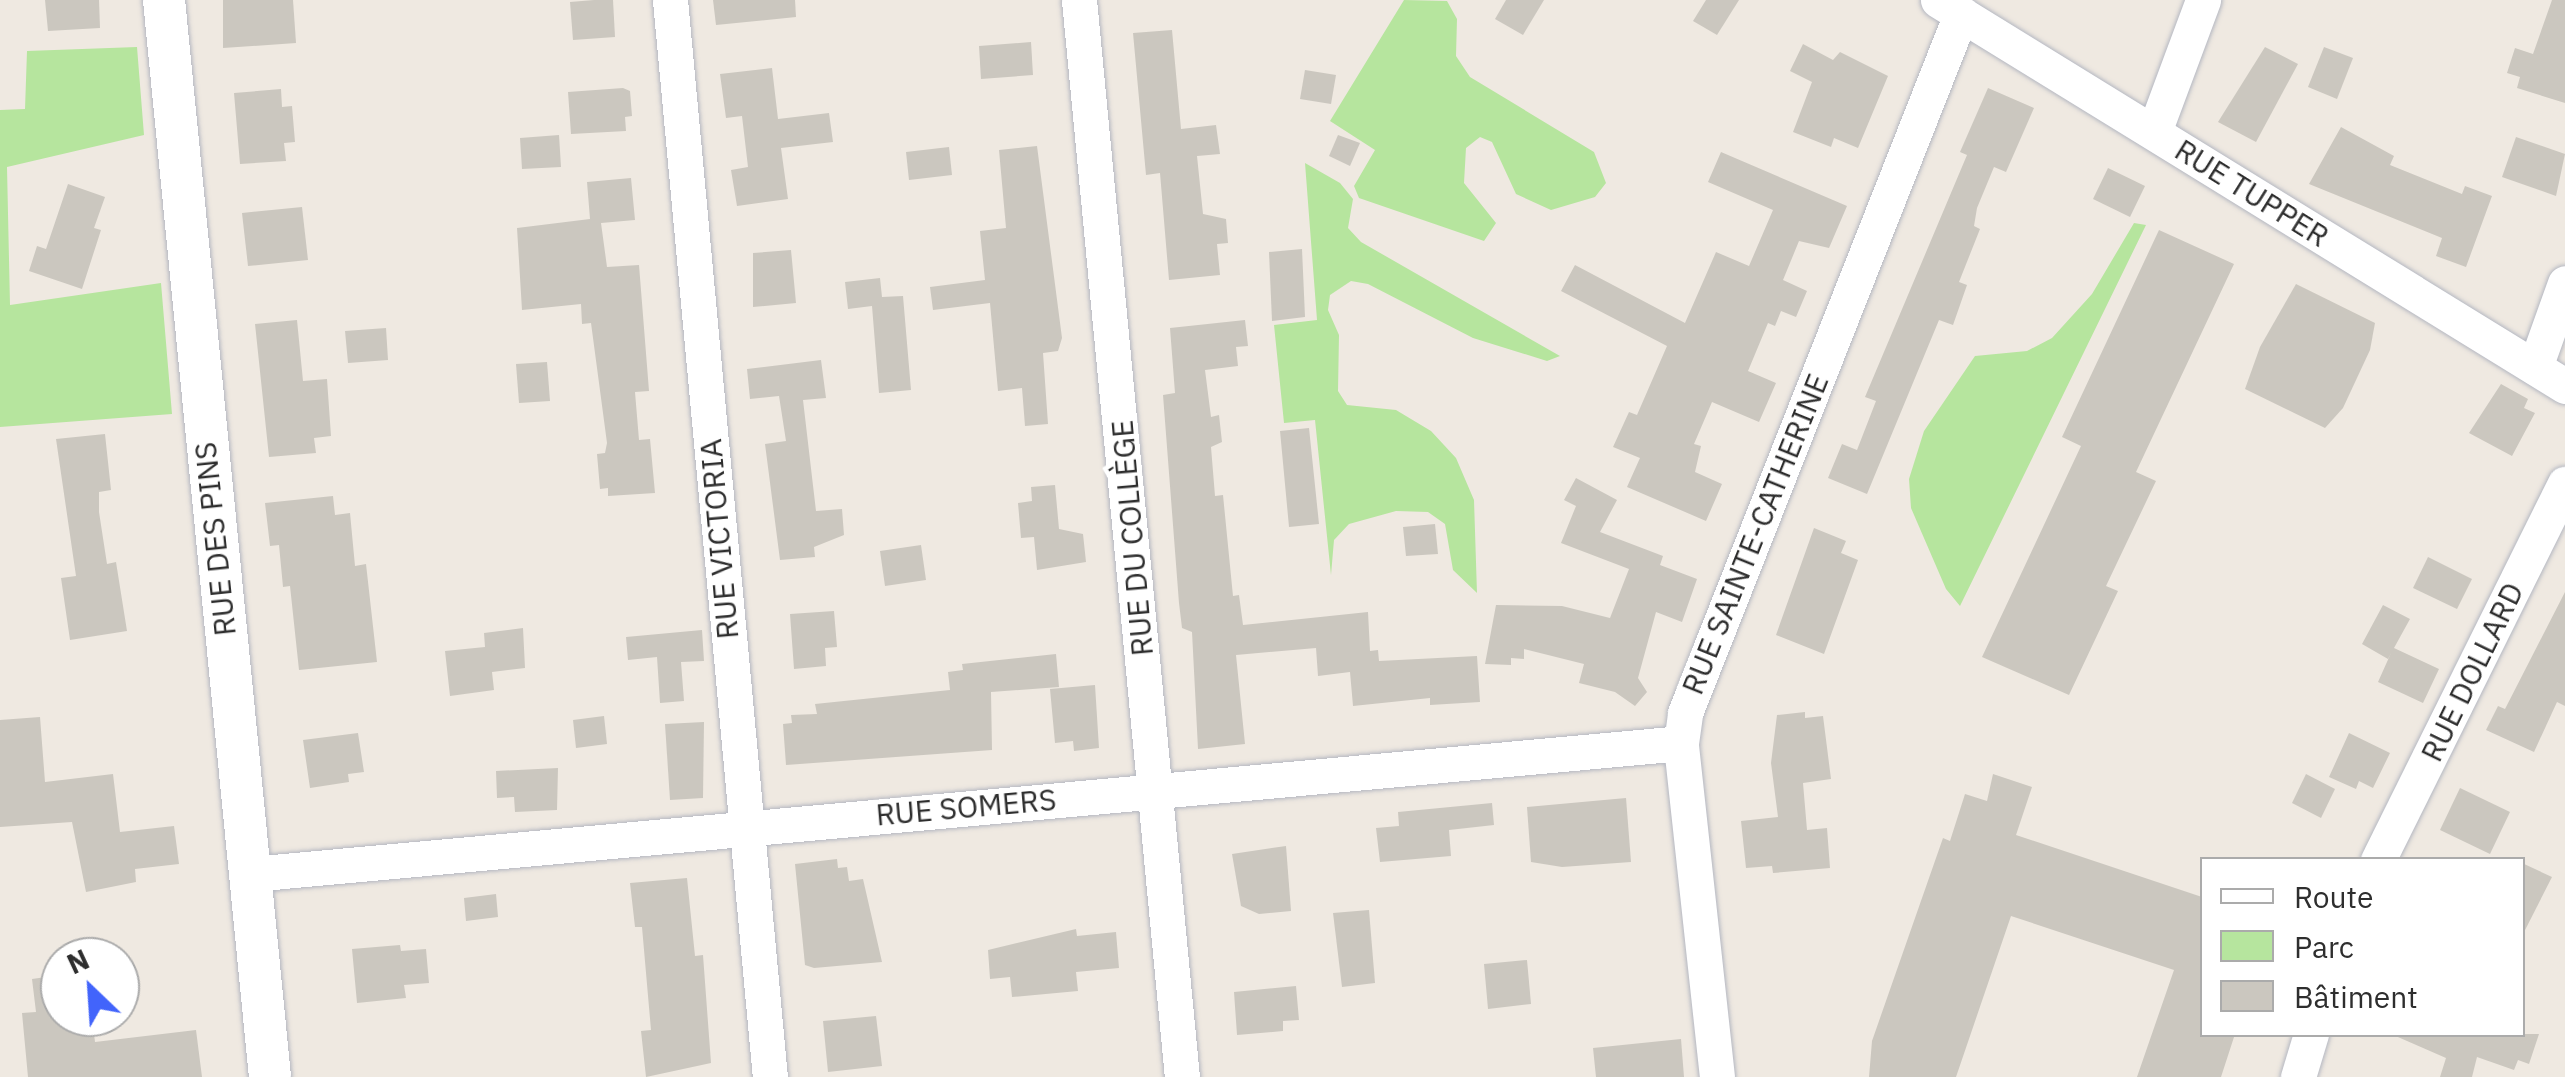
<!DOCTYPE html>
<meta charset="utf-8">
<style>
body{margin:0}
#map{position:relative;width:2565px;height:1077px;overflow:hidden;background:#efe9e1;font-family:"IBM Plex Sans",sans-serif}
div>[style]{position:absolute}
.green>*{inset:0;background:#b6e59e}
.building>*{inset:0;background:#cbc7bf}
.roads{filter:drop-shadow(0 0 2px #b4b7c1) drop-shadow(0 0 2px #b4b7c1)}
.minor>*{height:35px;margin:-17.5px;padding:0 17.5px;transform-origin:17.5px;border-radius:17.5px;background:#fff}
.tertiary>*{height:42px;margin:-21px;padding:0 21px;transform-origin:21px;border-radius:21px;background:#fff}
span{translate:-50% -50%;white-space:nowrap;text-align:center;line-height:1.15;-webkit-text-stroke:9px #fff;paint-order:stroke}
.street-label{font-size:30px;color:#2e2e2e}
.legend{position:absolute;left:2200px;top:857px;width:325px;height:180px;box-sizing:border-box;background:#fff;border:2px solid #ababab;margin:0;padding:12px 18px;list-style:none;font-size:30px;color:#2e2e2e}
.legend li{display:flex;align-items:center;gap:20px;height:50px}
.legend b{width:50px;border:2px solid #ababab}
.north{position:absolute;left:40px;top:937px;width:100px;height:100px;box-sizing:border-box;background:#fff;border:2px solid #ababab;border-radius:50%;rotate:335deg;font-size:28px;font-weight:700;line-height:40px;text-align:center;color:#2e2e2e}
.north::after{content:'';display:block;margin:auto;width:35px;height:45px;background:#4264fb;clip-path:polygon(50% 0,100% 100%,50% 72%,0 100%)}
</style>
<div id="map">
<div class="green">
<i style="clip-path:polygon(1404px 0,1447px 1px,1457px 19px,1456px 56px,1470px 77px,1594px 152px,1606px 183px,1595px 197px,1551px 210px,1516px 194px,1492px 142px,1480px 137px,1466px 148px,1464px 183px,1496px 223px,1484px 241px,1359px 198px,1354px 186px,1375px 150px,1330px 121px)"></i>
<i style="clip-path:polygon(137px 47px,144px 135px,7px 167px,10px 305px,161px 283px,172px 414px,0 427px,0 110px,25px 109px,27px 51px)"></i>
<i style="clip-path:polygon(1305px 163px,1340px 183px,1353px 199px,1348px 228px,1361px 242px,1560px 356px,1547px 361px,1473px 338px,1368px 284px,1351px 281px,1330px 295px,1328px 310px,1339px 335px,1338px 391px,1347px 405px,1396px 410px,1431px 431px,1456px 458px,1474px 500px,1477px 593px,1453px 570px,1445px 524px,1428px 512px,1396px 511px,1349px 524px,1334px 540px,1331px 575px,1315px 420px,1284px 423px,1274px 325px,1317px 320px)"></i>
<i style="clip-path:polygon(2134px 223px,2146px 225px,1960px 606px,1946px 589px,1911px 508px,1909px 479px,1924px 431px,1975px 356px,2027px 351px,2052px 338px,2092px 294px)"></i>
</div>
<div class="building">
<i style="clip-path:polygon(45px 0,99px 0,100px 28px,48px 31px)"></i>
<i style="clip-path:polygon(223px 0,293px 0,296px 43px,223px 48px)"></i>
<i style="clip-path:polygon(594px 0,613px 0,615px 37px,573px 40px,570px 2px)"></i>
<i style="clip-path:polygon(713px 0,795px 0,796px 17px,716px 25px)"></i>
<i style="clip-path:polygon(1506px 0,1544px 0,1523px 35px,1495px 19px)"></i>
<i style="clip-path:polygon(1706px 0,1739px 0,1717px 35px,1693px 21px)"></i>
<i style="clip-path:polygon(2552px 0,2565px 0,2565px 103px,2517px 88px,2520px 77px,2507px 73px,2515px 48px,2533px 54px)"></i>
<i style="clip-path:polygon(1172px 30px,1181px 129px,1216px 125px,1220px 154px,1197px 156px,1203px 214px,1226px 219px,1228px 243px,1217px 244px,1220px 275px,1169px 280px,1160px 173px,1146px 175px,1133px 33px)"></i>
<i style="clip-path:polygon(1031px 42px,1033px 75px,981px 79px,979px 46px)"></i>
<i style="clip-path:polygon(1803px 44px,1833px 60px,1840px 52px,1888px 76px,1858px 148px,1834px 138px,1831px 147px,1793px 132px,1812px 82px,1790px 71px)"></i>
<i style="clip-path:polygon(2265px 47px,2298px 64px,2256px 142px,2218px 122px)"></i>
<i style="clip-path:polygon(2324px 47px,2353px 58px,2337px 99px,2308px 87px)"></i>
<i style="clip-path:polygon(772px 68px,778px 119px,829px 113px,833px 142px,781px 148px,788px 199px,737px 206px,731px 170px,748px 167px,742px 116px,726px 118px,720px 74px)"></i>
<i style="clip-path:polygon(1305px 70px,1336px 75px,1331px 104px,1300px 99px)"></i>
<i style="clip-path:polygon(623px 88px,630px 91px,632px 116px,625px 117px,626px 131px,571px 134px,568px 92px)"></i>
<i style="clip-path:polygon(1988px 88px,2034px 108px,2006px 172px,1994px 167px,1977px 208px,1974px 226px,1980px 229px,1959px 282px,1967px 285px,1953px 325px,1939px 320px,1867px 494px,1828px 478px,1842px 444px,1857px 450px,1876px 401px,1865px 397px,1967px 155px,1960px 152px)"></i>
<i style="clip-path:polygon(281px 89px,282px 107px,292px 106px,295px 142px,284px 143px,286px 161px,240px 164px,234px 93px)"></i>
<i style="clip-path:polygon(2341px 127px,2394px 156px,2390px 165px,2462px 194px,2465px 186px,2492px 196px,2466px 267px,2436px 256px,2442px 238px,2309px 184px)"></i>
<i style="clip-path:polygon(559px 135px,561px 167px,522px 169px,520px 138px)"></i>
<i style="clip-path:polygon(1338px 135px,1360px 143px,1350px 166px,1329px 156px)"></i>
<i style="clip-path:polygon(2516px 137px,2565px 154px,2556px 196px,2502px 177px)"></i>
<i style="clip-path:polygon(1037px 146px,1062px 338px,1058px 351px,1043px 353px,1048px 424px,1025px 426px,1022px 388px,998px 391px,990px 303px,933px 310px,930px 287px,985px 280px,980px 231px,1006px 228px,999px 150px)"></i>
<i style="clip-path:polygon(949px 147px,952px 175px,909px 180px,906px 152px)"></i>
<i style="clip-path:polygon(1721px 152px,1847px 206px,1829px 248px,1799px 241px,1783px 280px,1807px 291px,1796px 317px,1781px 311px,1775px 326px,1768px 323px,1748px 371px,1776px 383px,1759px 422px,1712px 402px,1694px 444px,1701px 446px,1695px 472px,1722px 484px,1706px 521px,1627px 487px,1640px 458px,1613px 447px,1629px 412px,1637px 415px,1667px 346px,1561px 291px,1575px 265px,1685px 323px,1716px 252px,1749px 266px,1773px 210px,1708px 182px)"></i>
<i style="clip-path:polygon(2108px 168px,2145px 186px,2130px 217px,2093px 199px)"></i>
<i style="clip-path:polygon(631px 178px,635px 220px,601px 223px,607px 267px,639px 265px,649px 391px,635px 392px,639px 440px,650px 439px,655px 493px,608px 496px,608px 488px,600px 489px,597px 454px,605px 453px,607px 443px,591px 323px,582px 324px,581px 304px,522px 310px,517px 228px,590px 219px,587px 182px)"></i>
<i style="clip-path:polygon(68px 184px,105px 197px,94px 228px,101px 230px,82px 289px,29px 271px,37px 246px,46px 249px)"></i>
<i style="clip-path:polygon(302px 207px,308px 260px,248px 266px,242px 213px)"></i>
<i style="clip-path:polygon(2159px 230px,2234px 264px,2136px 472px,2156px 481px,2106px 586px,2118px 591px,2069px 695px,1982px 657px,2081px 446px,2062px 437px)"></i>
<i style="clip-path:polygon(1302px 249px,1305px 317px,1272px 321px,1269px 252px)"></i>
<i style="clip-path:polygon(791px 250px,796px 303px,753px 307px,753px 253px)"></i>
<i style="clip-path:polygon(880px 278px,882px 297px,903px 296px,911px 390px,879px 393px,872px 306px,848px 309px,845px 282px)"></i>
<i style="clip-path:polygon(2296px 284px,2375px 323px,2370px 350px,2343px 408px,2325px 428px,2245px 389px,2260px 347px)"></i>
<i style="clip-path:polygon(297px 320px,303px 381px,327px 379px,331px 436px,314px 438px,316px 453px,269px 457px,255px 324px)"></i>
<i style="clip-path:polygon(1245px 320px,1248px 346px,1236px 347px,1238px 366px,1205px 370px,1211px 417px,1219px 415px,1222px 442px,1211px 447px,1215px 496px,1223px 495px,1233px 596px,1239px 595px,1243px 625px,1368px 612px,1370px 651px,1378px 650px,1379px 661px,1477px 656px,1480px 702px,1430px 705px,1430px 698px,1353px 706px,1350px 672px,1318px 676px,1316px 648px,1236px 655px,1245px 744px,1198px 749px,1192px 632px,1182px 628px,1179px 603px,1163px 395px,1175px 393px,1170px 328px)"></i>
<i style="clip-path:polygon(386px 328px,388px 360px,348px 363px,345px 331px)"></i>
<i style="clip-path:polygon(821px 360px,826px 398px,803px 400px,816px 511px,842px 509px,844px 535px,814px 547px,815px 557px,780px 560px,765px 444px,786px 441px,779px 396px,750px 399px,747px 369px)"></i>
<i style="clip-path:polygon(547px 362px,550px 401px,519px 403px,516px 364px)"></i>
<i style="clip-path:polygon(2501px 384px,2528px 399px,2524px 408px,2535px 413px,2512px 456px,2469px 433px)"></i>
<i style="clip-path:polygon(1309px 428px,1319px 524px,1289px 527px,1280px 431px)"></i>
<i style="clip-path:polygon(105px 434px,111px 490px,99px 492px,99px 512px,107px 564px,116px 562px,127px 631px,70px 640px,61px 578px,76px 576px,56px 439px)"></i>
<i style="clip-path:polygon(1576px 478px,1617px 500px,1600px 532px,1663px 556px,1660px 565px,1697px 579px,1682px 622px,1656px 612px,1638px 678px,1647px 692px,1635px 706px,1615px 692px,1579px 683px,1584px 664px,1524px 649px,1524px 659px,1511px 658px,1511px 665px,1485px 664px,1496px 605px,1562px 606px,1610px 618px,1629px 569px,1561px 543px,1576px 506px,1564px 500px)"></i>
<i style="clip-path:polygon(1055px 485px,1059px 529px,1083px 534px,1086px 562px,1037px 570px,1034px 537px,1021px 538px,1018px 503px,1032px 501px,1031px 487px)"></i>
<i style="clip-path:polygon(333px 496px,335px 515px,350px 513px,355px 566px,366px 564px,377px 662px,299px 670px,290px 586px,283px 587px,279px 545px,270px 546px,265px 503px)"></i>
<i style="clip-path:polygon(1435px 524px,1438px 554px,1406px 556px,1403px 527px)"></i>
<i style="clip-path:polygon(1814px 528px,1846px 541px,1841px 553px,1858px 560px,1824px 654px,1776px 635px)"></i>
<i style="clip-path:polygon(921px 545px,926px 580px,885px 586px,880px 551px)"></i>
<i style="clip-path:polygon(2428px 557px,2472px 579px,2457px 609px,2413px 588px)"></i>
<i style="clip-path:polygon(2565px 592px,2565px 706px,2557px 702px,2534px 752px,2486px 730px,2498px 706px,2505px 709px)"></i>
<i style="clip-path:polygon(2383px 605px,2410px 619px,2394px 648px,2439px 669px,2423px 703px,2378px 682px,2391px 653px,2388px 659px,2362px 644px)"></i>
<i style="clip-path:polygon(834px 611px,837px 647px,825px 648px,826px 666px,794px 669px,790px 614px)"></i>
<i style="clip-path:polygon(523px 628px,525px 668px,492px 672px,494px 690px,450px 696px,445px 651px,485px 647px,484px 633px)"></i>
<i style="clip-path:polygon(702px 630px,704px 661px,681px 662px,684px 701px,660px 703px,657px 657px,628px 660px,626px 637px)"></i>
<i style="clip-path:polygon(1056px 654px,1059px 687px,991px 692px,992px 750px,786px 765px,783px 724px,792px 723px,791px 715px,817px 714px,815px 704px,950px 690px,948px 672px,963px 670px,962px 664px)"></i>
<i style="clip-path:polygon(1095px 685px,1099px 748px,1074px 751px,1073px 741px,1055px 743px,1050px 689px)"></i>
<i style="clip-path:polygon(1805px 712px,1805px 718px,1823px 716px,1831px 779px,1803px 783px,1807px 830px,1827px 828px,1830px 868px,1773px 873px,1772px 866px,1746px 868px,1741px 821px,1778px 817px,1771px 763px,1777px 715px)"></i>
<i style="clip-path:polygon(604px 716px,607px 744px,576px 748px,573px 720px)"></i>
<i style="clip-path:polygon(40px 717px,45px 782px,113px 774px,120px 832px,174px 826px,179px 864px,135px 869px,136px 882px,86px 892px,72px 822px,0 827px,0 720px)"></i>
<i style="clip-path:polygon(704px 722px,703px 798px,670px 800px,665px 724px)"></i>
<i style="clip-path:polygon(358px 733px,364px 772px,348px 774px,349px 782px,310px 788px,303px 740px)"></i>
<i style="clip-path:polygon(2349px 733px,2390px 753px,2373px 788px,2359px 781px,2356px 789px,2329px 777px)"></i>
<i style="clip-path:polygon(558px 768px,557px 810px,515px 812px,514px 797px,497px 798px,496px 771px)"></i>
<i style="clip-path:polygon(1993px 774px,2032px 787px,2016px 835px,2202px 897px,2202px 1034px,2235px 1034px,2221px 1077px,2137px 1077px,2174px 970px,2011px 916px,1956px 1077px,1869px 1077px,1872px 1041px,1943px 838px,1950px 841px,1965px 794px,1987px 801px)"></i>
<i style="clip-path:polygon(2306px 774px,2335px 789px,2321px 818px,2292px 803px)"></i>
<i style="clip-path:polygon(2460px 788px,2510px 812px,2490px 854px,2440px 830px)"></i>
<i style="clip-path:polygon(1626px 798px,1631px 862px,1562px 867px,1531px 862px,1527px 807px)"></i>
<i style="clip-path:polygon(1492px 803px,1494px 825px,1449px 830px,1451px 856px,1380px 862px,1376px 828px,1399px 826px,1398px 812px)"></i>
<i style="clip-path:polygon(1286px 846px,1291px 911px,1259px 914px,1241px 906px,1232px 854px)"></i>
<i style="clip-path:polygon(837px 859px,838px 868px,847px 867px,849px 881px,863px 879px,882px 962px,814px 968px,805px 965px,795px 864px)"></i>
<i style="clip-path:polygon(2522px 863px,2552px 877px,2522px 936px)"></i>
<i style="clip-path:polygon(687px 878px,695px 956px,703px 955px,711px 1063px,646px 1077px,641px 1031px,651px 1030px,642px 927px,635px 927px,630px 883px)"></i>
<i style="clip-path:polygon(496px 894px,498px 917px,466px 921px,464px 898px)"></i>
<i style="clip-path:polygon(1369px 910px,1375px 983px,1342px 987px,1333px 913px)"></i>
<i style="clip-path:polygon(1076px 929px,1077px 936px,1116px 932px,1119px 968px,1076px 972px,1078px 991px,1012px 997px,1010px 977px,990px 979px,988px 950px)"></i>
<i style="clip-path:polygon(400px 945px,401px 951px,426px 949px,429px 983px,404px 985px,406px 998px,357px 1003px,352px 949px)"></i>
<i style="clip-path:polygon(1527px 960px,1531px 1004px,1488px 1009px,1484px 964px)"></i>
<i style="clip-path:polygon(60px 975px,60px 1017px,92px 1017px,95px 1042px,196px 1030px,202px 1077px,28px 1077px,22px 1013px,36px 1012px,32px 979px)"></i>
<i style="clip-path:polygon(1296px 986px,1299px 1020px,1283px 1021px,1283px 1031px,1237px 1035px,1234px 992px)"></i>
<i style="clip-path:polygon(876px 1016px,882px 1066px,828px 1072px,823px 1021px)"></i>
<i style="clip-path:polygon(2391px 1034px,2539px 1034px,2529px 1064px,2518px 1060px,2514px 1070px,2477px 1057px,2472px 1077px,2440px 1077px,2446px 1058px)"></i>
<i style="clip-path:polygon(1681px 1039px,1684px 1077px,1596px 1077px,1593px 1048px)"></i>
</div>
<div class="roads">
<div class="minor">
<i style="left:670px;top:0;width:1082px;rotate:84.7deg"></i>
<i style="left:1079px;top:0;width:1082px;rotate:84.54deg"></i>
<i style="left:1938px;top:0;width:736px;rotate:31.62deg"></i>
<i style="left:2154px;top:132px;width:141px;rotate:-69.6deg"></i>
<i style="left:2535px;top:367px;width:89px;rotate:-70.3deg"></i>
<i style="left:2378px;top:860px;width:420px;rotate:-63.6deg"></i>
<i style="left:251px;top:874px;width:1436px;rotate:-5.23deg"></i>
<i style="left:1717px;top:1077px;width:336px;rotate:-96.2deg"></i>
<i style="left:1681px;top:743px;width:30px;rotate:-82deg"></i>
<i style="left:1685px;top:713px;width:752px;rotate:-68.45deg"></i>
<i style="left:2298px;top:1077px;width:45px;rotate:-73.2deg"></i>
</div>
<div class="tertiary">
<i style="left:164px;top:0;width:1082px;rotate:84.38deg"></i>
</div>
</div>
<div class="street-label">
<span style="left:2252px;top:193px;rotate:32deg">RUE TUPPER</span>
<span style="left:1755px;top:534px;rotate:-68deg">RUE SAINTE-CATHERINE</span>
<span style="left:1132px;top:538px;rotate:-95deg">RUE DU COLLÈGE</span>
<span style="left:215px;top:539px;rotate:-96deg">RUE DES PINS</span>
<span style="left:719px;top:539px;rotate:-95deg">RUE VICTORIA</span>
<span style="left:2472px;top:672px;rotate:-64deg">RUE DOLLARD</span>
<span style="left:966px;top:807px;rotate:-5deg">RUE SOMERS</span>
</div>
<ul class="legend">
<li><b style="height:12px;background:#fff"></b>Route</li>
<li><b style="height:28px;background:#b6e59e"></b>Parc</li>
<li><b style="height:28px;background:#cbc7bf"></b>Bâtiment</li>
</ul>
<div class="north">N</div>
</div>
